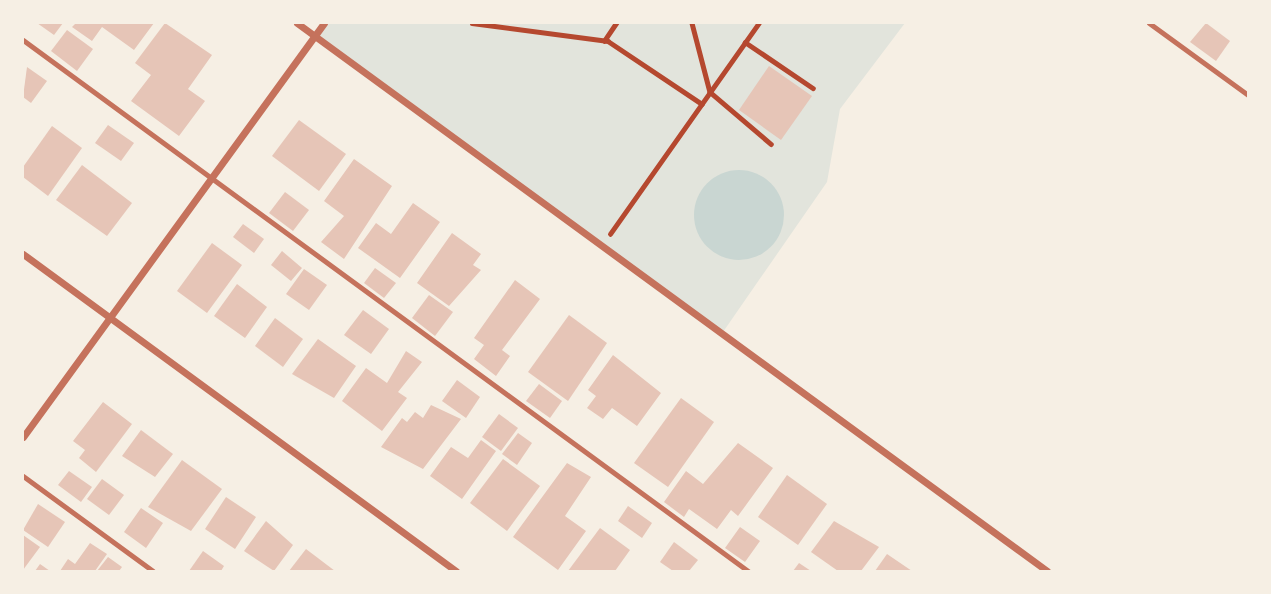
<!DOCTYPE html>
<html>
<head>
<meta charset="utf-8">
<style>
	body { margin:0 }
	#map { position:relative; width:1271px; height:594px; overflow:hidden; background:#f6efe4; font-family:Overpass,sans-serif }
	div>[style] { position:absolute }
	.green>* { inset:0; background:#e2e4dc }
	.water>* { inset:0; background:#c9d6d2 }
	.round { border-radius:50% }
	.building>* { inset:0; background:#e6c5b7 }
	.path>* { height:4.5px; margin:-2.25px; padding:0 2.25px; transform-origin:2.25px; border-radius:2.25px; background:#b5482f }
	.service>* { height:5px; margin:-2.5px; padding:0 2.5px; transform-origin:2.5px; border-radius:2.5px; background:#c5725c }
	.minor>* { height:7px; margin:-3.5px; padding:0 3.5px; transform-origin:3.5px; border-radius:3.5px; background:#c5725c }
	span { translate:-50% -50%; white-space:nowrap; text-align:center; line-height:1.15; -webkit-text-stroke:6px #f6efe4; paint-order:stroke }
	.frame { position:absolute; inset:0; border:24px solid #f6efe4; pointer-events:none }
</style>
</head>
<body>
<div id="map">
	<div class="green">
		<i style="clip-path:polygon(324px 23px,905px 23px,840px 109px,827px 182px,723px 332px,315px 36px)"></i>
	</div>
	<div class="water">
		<i class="round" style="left:694px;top:170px;width:90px;height:90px"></i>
	</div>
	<div class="building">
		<i style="clip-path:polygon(37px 23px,63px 23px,54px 35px)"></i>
		<i style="clip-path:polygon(76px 23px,154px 23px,134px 50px,102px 27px,92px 41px,72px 27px)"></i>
		<i style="clip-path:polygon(165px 23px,212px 55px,188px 89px,205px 101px,179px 136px,131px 101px,151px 75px,135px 63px)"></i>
		<i style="clip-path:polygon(1206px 23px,1230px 41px,1216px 61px,1190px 42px)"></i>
		<i style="clip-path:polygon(67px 30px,93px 49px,77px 71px,51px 51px)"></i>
		<i style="clip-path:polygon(769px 66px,812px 96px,781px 140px,739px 110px)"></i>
		<i style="clip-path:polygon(27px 67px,47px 81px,31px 103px,23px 97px)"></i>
		<i style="clip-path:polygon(299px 120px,346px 154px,319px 191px,272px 156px)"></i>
		<i style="clip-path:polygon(108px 125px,134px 143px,121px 161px,95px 143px)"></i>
		<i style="clip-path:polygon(52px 126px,82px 148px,48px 196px,23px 177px,23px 167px)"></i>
		<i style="clip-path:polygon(354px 159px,392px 186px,344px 259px,321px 242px,344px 216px,324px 201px)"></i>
		<i style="clip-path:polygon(82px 165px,132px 203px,107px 236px,56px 200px)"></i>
		<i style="clip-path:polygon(285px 192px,309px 210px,293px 231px,269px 213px)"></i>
		<i style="clip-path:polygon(413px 203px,440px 222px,400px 278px,358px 248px,376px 223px,391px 234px)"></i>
		<i style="clip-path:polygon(243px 224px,264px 239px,254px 253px,233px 237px)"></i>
		<i style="clip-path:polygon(452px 233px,481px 254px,473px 265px,481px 270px,449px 306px,417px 283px)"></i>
		<i style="clip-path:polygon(212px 243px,242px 265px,207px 313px,177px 291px)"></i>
		<i style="clip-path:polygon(282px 251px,302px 268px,291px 281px,271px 265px)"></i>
		<i style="clip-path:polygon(375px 268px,396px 283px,384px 298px,364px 283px)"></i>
		<i style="clip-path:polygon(304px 269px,327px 285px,309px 310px,286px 294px)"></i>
		<i style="clip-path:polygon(515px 280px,540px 299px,502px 350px,510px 356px,496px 376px,474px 359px,484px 345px,474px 338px)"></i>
		<i style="clip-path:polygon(237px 284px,267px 307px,245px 338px,214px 316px)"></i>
		<i style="clip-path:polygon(429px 295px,453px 312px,435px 336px,412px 318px)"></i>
		<i style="clip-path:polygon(363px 310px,389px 329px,371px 354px,344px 335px)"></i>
		<i style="clip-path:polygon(569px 315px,607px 343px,568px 401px,528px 372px)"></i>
		<i style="clip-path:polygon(275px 318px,303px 339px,283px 367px,255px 346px)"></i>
		<i style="clip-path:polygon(318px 339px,356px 366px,334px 398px,292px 374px)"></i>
		<i style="clip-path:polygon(406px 351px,422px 362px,398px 392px,407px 398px,382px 431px,342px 401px,366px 368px,387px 383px)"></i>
		<i style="clip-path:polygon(613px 355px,661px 393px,637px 426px,612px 408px,603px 419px,587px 408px,596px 396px,588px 390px)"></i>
		<i style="clip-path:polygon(457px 380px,480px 397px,466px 418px,442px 401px)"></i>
		<i style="clip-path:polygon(539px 384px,562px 401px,550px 418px,526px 401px)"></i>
		<i style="clip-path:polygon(681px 398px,714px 422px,668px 487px,634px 463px)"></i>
		<i style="clip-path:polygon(103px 402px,132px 424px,96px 472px,79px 458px,85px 450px,73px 441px)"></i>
		<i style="clip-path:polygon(431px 405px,461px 419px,423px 469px,381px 447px,402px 418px,407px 422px,415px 412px,423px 418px)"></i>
		<i style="clip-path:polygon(499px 414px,518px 428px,501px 451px,482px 437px)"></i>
		<i style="clip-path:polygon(141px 430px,173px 454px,155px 477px,122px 456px)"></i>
		<i style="clip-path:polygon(518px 433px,532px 443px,517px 465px,502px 454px)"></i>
		<i style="clip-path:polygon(481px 440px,496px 451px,462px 499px,430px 476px,451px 447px,468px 458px)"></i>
		<i style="clip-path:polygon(738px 443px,773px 468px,738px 516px,731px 510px,717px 529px,689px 509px,684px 517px,664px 502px,686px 471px,703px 484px)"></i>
		<i style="clip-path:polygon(503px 459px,540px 486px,507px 531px,470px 503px)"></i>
		<i style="clip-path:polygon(182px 460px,222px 489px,191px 531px,148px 507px)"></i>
		<i style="clip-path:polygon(567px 463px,591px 477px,565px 516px,586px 531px,558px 570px,513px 537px)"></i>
		<i style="clip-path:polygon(69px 471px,92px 487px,81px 502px,58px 485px)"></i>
		<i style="clip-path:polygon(787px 475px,827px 504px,798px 545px,758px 517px)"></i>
		<i style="clip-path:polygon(102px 479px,124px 495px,109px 515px,87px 499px)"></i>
		<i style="clip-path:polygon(226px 497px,256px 517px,235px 549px,205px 529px)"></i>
		<i style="clip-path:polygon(38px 504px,65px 522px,48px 547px,23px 530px)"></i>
		<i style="clip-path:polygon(628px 506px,652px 523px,642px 538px,618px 521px)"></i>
		<i style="clip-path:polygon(141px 508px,163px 523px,146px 548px,124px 532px)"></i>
		<i style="clip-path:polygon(266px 521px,293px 545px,274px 571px,244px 551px)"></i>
		<i style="clip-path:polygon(834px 521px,879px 547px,861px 571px,838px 571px,811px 552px)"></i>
		<i style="clip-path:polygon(740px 527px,760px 541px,745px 562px,725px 548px)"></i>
		<i style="clip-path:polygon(600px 528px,630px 550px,615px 571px,568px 571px)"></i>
		<i style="clip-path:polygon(23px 535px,40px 547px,23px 570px)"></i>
		<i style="clip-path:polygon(674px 542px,698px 560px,689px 571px,673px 571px,660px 562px)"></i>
		<i style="clip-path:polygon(90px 543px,107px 554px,95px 571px,60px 571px,68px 559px,75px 564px)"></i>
		<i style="clip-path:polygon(306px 549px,335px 571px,289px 571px)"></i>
		<i style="clip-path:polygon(203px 551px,224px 566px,221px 571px,189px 571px)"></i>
		<i style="clip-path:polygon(887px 554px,912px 571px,875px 571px)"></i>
		<i style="clip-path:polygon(108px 557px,122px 567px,119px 571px,97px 571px)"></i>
		<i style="clip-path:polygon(799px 563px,811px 571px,793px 571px)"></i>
		<i style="clip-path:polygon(40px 564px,50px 571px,35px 571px)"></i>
	</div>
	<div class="path">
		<i style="left:472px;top:23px;width:137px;rotate:7.5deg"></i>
		<i style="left:608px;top:41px;width:113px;rotate:33.8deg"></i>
		<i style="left:692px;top:23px;width:71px;rotate:75.4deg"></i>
		<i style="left:710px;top:92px;width:80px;rotate:40.4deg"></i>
		<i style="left:604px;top:41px;width:22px;rotate:-56deg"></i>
		<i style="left:745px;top:42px;width:82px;rotate:34.1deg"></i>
		<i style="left:610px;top:234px;width:258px;rotate:-54.8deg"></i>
	</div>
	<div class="service">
		<i style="left:1149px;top:23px;width:122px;rotate:36deg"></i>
		<i style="left:23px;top:40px;width:899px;rotate:36.22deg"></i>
		<i style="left:23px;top:476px;width:161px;rotate:36.2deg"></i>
	</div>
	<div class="minor">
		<i style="left:297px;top:23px;width:929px;rotate:36.15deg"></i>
		<i style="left:23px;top:254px;width:537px;rotate:36.21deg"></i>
		<i style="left:23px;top:437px;width:512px;rotate:-53.98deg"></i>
	</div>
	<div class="frame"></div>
</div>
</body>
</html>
